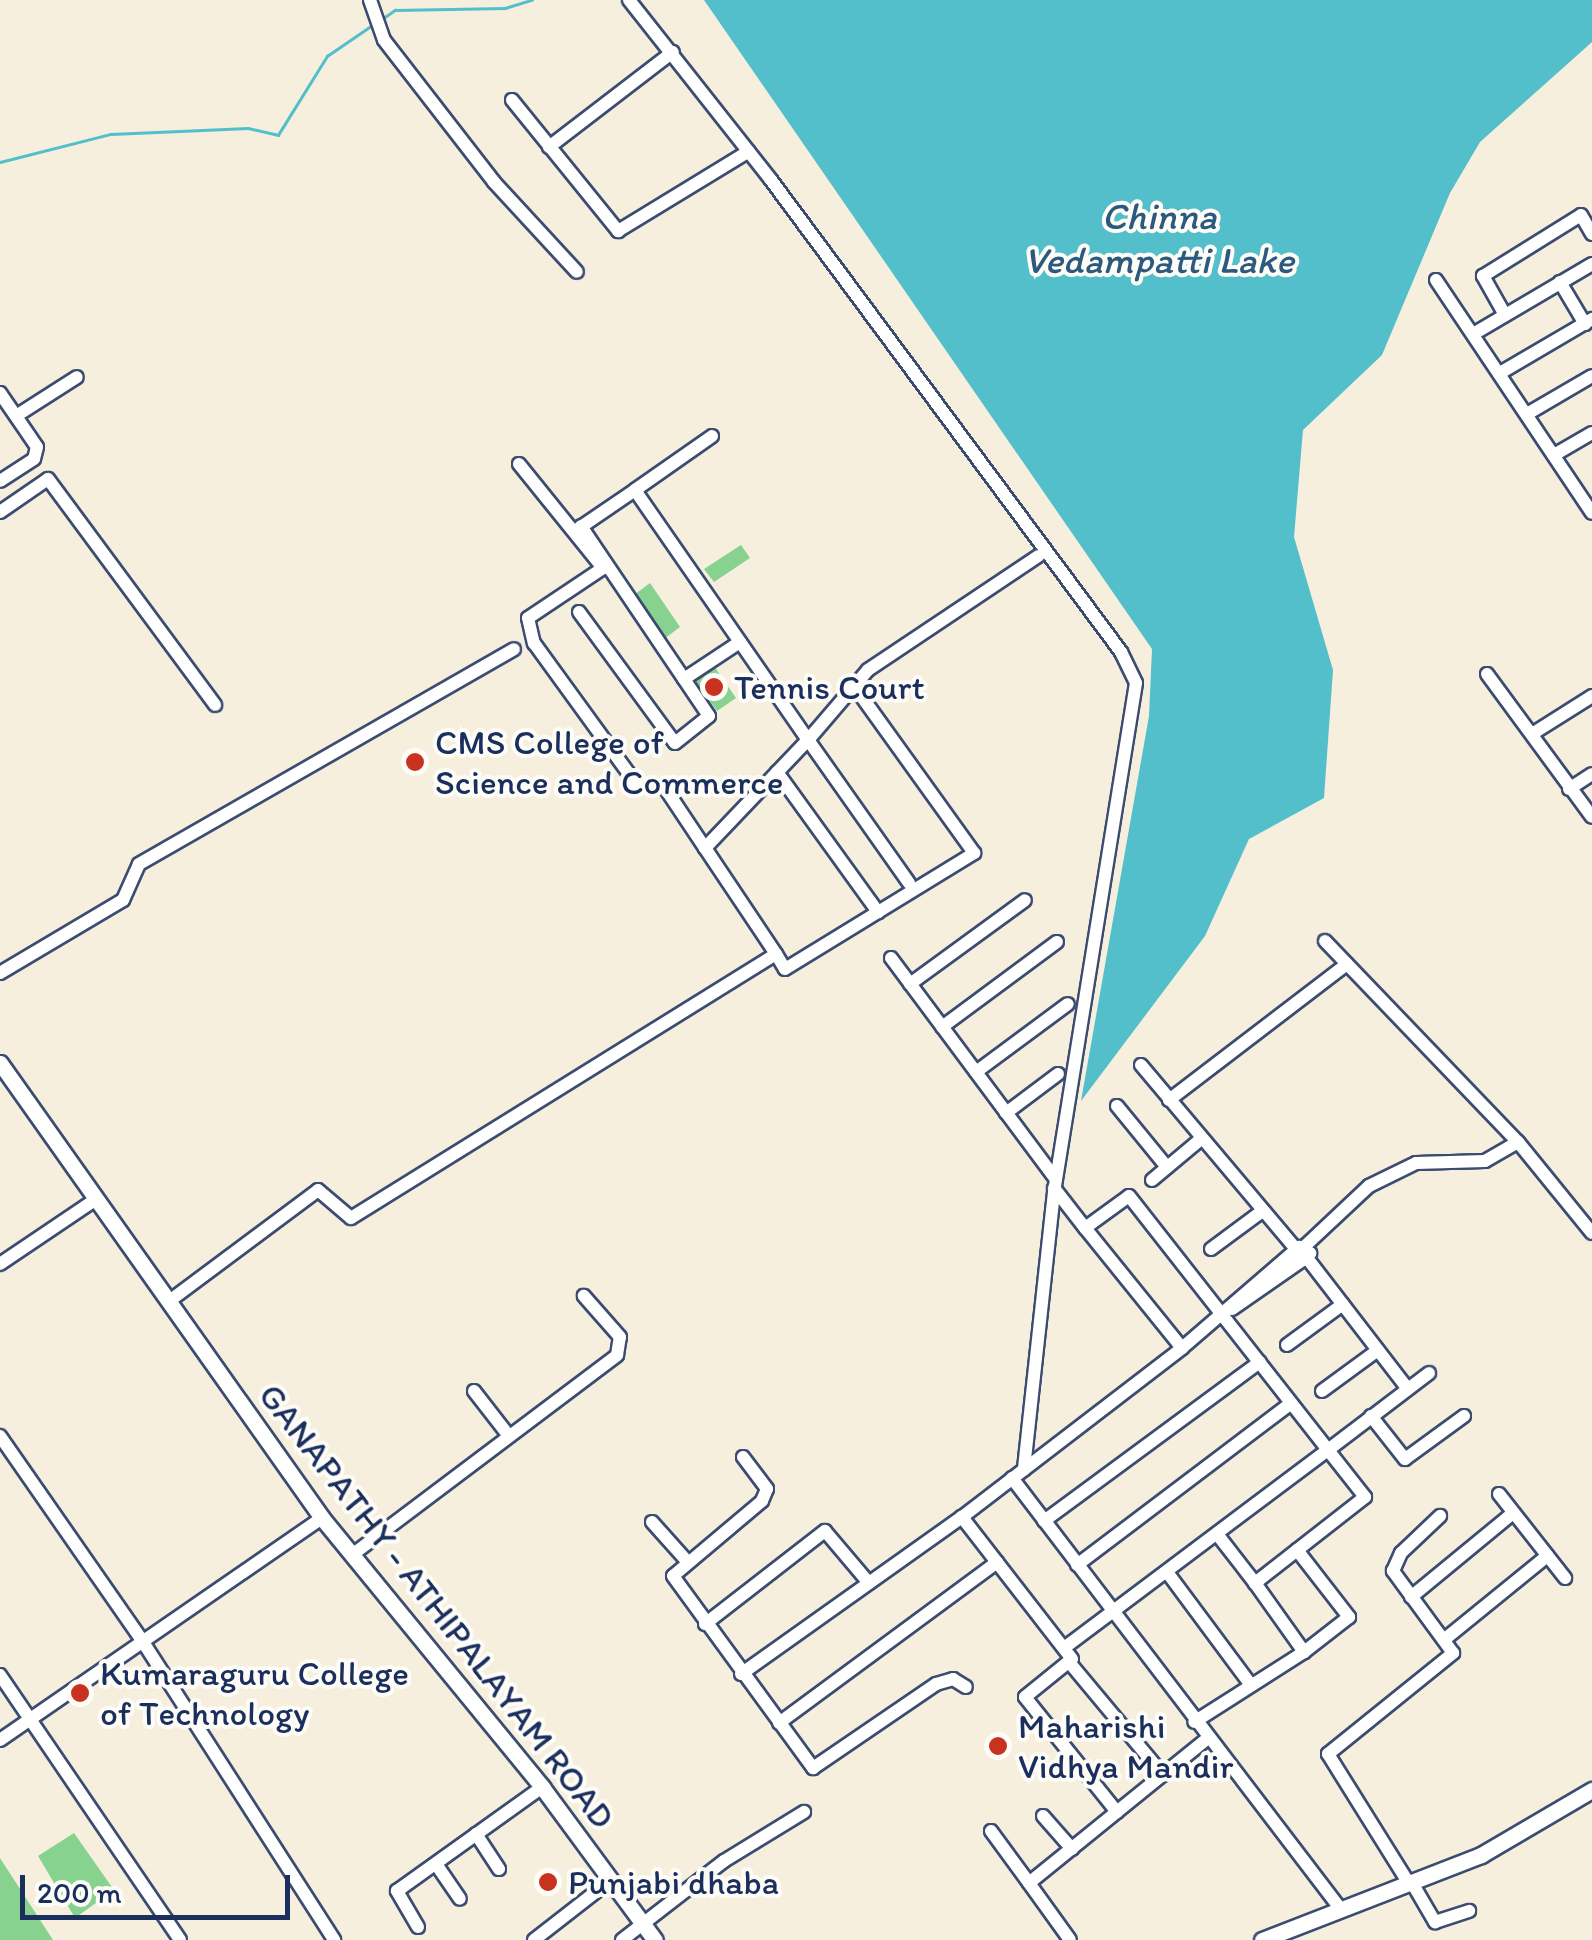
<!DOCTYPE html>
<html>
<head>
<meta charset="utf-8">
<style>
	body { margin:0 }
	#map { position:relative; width:1592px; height:1940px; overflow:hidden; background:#f6efdd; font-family:Itim,sans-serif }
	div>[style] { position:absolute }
	.green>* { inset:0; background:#87d28f }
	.water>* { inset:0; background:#52bfcb }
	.stream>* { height:2.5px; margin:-1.25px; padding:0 1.25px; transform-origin:1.25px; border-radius:1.25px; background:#52bfcb }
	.roads { filter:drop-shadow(2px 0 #3c4c71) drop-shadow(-2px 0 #3c4c71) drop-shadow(0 2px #3c4c71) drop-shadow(0 -2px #3c4c71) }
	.minor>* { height:12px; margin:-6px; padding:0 6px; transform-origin:6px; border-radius:6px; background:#fff }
	.major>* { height:15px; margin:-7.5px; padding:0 7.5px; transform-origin:7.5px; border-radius:7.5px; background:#fff }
	.dots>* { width:28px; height:28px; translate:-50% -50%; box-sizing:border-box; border:5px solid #fdfcf7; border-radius:50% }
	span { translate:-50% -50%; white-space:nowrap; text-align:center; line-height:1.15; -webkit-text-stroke:8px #fdfcf7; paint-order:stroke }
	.poi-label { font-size:35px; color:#1b2f5e }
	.left { translate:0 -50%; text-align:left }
	.street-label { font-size:35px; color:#1b2f5e }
	.water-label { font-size:38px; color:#2c5a7f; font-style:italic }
	.scale { position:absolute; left:20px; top:1875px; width:270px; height:45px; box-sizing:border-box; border:5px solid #1b2f5e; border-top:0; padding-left:12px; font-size:30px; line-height:35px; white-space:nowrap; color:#1b2f5e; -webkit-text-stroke:8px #fdfcf7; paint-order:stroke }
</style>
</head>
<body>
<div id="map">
	<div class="green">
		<i style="clip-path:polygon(741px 545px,750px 558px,714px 582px,704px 569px)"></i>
		<i style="clip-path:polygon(650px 583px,680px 627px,664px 639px,634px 595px)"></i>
		<i style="clip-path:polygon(712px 663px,736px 698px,717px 711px,691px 676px)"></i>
		<i style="clip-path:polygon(74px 1833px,114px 1890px,75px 1918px,38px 1856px)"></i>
		<i style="clip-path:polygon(0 1858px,53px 1940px,0 1940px)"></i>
	</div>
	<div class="water">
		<i style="clip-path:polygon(704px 0,1592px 0,1592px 42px,1480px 142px,1450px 193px,1382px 355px,1303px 430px,1294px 537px,1333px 670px,1324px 798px,1249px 839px,1205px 936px,1081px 1101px,1149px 716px,1152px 649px)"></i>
	</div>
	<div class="stream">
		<i style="left:382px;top:19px;width:16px;rotate:-35deg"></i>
		<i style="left:395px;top:10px;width:110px;rotate:-1deg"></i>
		<i style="left:505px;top:8px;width:28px;rotate:-17deg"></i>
		<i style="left:0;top:162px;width:114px;rotate:-14.2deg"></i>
		<i style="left:111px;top:134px;width:137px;rotate:-2.5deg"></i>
		<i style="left:248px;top:128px;width:31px;rotate:13deg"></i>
		<i style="left:278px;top:135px;width:93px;rotate:-58.2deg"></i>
		<i style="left:327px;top:56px;width:53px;rotate:-34.3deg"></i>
	</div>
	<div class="roads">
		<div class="minor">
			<i style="left:370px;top:0;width:42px;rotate:70.7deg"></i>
			<i style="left:384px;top:40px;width:180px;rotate:52.2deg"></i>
			<i style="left:494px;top:182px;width:122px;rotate:47.3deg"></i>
			<i style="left:629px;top:0;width:229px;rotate:51.7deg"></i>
			<i style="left:771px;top:180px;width:588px;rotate:53.44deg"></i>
			<i style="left:1121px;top:652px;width:34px;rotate:64deg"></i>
			<i style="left:1136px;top:683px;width:516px;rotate:99.15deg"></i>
			<i style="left:1054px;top:1192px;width:279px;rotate:96.2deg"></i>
			<i style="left:512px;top:100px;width:169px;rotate:51deg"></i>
			<i style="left:618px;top:231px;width:153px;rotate:-31.4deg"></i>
			<i style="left:549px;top:147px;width:156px;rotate:-37.5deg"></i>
			<i style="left:1436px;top:280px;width:280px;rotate:56.2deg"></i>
			<i style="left:1560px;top:282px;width:49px;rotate:59.2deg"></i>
			<i style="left:1505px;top:315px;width:45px;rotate:-119.4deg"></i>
			<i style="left:1483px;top:276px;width:115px;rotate:-31.9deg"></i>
			<i style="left:1581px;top:215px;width:22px;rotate:60deg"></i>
			<i style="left:1475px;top:333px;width:136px;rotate:-30.5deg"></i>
			<i style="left:1500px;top:373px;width:107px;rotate:-30.4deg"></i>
			<i style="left:0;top:393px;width:65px;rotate:55.6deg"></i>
			<i style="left:37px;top:447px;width:12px;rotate:104deg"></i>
			<i style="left:34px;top:459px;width:40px;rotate:147.1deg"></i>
			<i style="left:1527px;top:414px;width:75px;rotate:-30.3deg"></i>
			<i style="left:16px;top:416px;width:72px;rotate:-32.6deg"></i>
			<i style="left:1554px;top:455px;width:44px;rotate:-30.1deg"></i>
			<i style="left:519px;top:464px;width:134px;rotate:51.1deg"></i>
			<i style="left:603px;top:568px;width:90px;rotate:146.3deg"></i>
			<i style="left:528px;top:618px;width:26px;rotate:77deg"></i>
			<i style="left:534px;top:643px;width:177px;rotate:54deg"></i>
			<i style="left:638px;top:786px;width:25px;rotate:-2deg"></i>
			<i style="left:663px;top:785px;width:76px;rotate:56.3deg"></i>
			<i style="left:0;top:512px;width:58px;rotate:-34.5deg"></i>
			<i style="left:48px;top:479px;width:281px;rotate:53.5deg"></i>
			<i style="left:575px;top:531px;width:73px;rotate:-34.3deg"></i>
			<i style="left:579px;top:612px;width:162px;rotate:53.8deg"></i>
			<i style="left:675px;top:743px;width:43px;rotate:-38.5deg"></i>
			<i style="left:709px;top:716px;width:229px;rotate:-124deg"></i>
			<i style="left:1487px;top:674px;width:177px;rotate:53.7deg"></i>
			<i style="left:684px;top:679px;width:67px;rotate:-33.5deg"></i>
			<i style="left:1532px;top:734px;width:71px;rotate:-32.3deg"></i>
			<i style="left:777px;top:772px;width:173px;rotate:54.2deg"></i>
			<i style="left:1569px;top:789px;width:27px;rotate:-33deg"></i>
			<i style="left:909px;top:883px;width:175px;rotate:-125.2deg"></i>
			<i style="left:808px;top:740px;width:92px;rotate:-49.4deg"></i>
			<i style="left:868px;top:670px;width:205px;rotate:-33.8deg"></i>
			<i style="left:1325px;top:941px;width:279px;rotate:46.2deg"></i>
			<i style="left:1518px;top:1142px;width:117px;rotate:50.9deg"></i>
			<i style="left:776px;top:954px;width:17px;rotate:59deg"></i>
			<i style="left:785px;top:969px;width:222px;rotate:-31.5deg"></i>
			<i style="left:974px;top:853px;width:206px;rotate:-125.7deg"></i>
			<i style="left:891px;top:958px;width:276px;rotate:53.3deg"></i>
			<i style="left:0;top:973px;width:143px;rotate:-30.7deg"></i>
			<i style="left:123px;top:900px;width:39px;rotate:-66deg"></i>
			<i style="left:139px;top:864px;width:432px;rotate:-29.8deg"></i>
			<i style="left:910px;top:984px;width:142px;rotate:-36.1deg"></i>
			<i style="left:942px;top:1027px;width:143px;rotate:-36.5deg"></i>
			<i style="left:1141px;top:1065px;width:242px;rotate:49.9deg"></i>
			<i style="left:976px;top:1072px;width:114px;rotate:-36.5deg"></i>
			<i style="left:1169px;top:1100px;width:224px;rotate:-37.4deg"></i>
			<i style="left:1117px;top:1106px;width:79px;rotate:50.7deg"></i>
			<i style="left:1006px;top:1113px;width:65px;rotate:-36.9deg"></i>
			<i style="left:1152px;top:1180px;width:64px;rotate:-39.9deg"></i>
			<i style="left:1054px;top:1188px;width:51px;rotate:52.2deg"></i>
			<i style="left:1305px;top:1246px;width:88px;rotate:-43.2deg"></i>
			<i style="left:1369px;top:1186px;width:52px;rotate:-26.1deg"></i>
			<i style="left:1416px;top:1163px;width:69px;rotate:-1.7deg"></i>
			<i style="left:1485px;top:1161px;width:38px;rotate:-30deg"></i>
			<i style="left:1211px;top:1249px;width:62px;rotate:-36.5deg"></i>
			<i style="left:1307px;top:1258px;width:164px;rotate:52.4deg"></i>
			<i style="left:0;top:1264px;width:115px;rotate:-34deg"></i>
			<i style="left:168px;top:1302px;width:187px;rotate:-36.7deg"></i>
			<i style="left:318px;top:1190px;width:43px;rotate:40.3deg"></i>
			<i style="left:351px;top:1218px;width:500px;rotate:-31.85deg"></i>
			<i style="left:776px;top:954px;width:128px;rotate:-123.8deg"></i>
			<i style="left:705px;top:848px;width:149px;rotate:-46.4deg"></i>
			<i style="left:808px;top:740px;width:304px;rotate:-124.7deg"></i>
			<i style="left:635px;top:490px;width:94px;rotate:-35deg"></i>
			<i style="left:1232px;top:1309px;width:88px;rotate:-34.8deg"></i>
			<i style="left:1287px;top:1345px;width:69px;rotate:-36.2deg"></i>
			<i style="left:1182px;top:1348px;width:155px;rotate:-40.8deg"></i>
			<i style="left:1299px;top:1247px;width:13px;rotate:29deg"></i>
			<i style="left:1310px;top:1253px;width:8px;rotate:135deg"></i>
			<i style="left:1304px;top:1259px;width:9px;rotate:-139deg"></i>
			<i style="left:474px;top:1391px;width:57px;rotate:52.1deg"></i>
			<i style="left:1322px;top:1391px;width:69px;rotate:-36.2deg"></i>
			<i style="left:1371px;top:1416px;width:55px;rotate:51.7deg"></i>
			<i style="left:1405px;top:1459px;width:73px;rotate:-36.1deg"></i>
			<i style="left:0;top:1436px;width:251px;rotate:55.2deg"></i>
			<i style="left:143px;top:1642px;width:354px;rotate:57.3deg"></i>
			<i style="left:743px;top:1457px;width:40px;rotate:53deg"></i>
			<i style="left:767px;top:1489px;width:13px;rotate:113deg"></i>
			<i style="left:762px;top:1501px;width:116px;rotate:139.9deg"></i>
			<i style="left:673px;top:1576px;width:238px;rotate:53.9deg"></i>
			<i style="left:813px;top:1768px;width:149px;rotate:-34.3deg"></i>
			<i style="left:936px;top:1684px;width:18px;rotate:-16deg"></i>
			<i style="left:953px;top:1679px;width:15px;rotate:32deg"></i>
			<i style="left:1012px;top:1478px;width:539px;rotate:52.68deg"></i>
			<i style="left:1499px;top:1494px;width:107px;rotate:51.8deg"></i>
			<i style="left:1044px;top:1521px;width:268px;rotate:-36.4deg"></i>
			<i style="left:652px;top:1522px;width:51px;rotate:48.2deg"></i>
			<i style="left:1217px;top:1534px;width:62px;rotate:52.2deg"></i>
			<i style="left:1297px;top:1550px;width:85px;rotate:52.2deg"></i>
			<i style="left:1349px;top:1617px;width:57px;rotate:142.1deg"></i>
			<i style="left:352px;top:1555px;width:332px;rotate:-37deg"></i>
			<i style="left:617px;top:1355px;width:18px;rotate:-81deg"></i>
			<i style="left:620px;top:1337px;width:55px;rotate:-131.3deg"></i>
			<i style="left:1077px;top:1565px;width:268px;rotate:-37.1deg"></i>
			<i style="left:1167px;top:1572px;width:141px;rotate:53.4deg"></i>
			<i style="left:1411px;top:1597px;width:132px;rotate:-39.5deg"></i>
			<i style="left:705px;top:1624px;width:152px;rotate:-37.8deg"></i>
			<i style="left:825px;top:1531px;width:68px;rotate:49.8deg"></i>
			<i style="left:1445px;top:1639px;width:132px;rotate:-39.1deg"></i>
			<i style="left:1064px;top:1648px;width:330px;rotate:-36.9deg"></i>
			<i style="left:1328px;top:1450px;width:60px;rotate:51.8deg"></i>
			<i style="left:1365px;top:1497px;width:140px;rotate:142deg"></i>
			<i style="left:1255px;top:1583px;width:85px;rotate:54.6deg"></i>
			<i style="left:1304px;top:1652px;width:130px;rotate:147.5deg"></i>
			<i style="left:1069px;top:1662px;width:147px;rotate:50.2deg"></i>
			<i style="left:741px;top:1674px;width:271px;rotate:-35.4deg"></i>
			<i style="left:0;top:1675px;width:320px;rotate:55.8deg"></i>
			<i style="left:779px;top:1723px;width:271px;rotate:-36.4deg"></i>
			<i style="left:0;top:1740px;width:391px;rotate:-34.6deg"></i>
			<i style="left:1117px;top:1812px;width:147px;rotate:-128.7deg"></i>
			<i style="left:1025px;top:1697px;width:60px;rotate:-39deg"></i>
			<i style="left:1072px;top:1659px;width:180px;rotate:-127.8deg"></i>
			<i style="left:962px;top:1517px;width:277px;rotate:-37.5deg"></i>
			<i style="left:1182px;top:1348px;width:154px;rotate:-128.9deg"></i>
			<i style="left:1085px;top:1228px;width:54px;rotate:-36deg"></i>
			<i style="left:1129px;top:1196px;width:323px;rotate:51.9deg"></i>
			<i style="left:1328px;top:1450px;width:127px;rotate:-37.3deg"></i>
			<i style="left:1043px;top:1816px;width:44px;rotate:48.7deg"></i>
			<i style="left:991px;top:1831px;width:64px;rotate:53.8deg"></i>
			<i style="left:1029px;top:1883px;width:229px;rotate:-39deg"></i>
			<i style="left:476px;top:1834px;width:42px;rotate:56.7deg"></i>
			<i style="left:436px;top:1864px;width:42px;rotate:55.6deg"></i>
			<i style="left:1411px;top:1881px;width:48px;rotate:59.7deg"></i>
			<i style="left:1435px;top:1922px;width:36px;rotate:-18deg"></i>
			<i style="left:1408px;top:1882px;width:151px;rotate:-122deg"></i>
			<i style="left:1328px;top:1754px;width:161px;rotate:-38.9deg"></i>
			<i style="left:1453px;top:1653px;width:102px;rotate:-126.2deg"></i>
			<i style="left:1393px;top:1571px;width:20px;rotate:-66deg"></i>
			<i style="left:1401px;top:1553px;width:54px;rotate:-43.5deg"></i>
			<i style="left:1029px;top:1883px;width:70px;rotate:54.3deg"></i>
			<i style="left:418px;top:1927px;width:42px;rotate:-120.3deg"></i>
			<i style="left:397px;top:1891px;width:178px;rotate:-35.6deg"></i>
			<i style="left:534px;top:1940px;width:98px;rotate:-37.9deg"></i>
			<i style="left:622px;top:1940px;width:129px;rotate:-37.8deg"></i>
			<i style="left:724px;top:1861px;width:94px;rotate:-31.5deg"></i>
		</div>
		<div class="major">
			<i style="left:0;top:1063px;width:557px;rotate:54.71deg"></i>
			<i style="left:322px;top:1518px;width:348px;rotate:50.7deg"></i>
			<i style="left:542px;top:1787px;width:190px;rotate:53.6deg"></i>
			<i style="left:1262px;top:1940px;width:235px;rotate:-21.2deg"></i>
			<i style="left:1481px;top:1855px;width:129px;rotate:-30.4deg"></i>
		</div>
	</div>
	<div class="dots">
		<i style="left:714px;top:687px;background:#c8321e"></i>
		<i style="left:415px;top:762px;background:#c8321e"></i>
		<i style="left:80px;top:1693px;background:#c8321e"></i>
		<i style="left:998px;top:1746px;background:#c8321e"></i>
		<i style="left:548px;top:1882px;background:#c8321e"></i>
	</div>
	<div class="poi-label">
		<span class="left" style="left:734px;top:687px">Tennis Court</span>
		<span class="left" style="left:435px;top:762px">CMS College of<br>Science and Commerce</span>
		<span class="left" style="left:100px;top:1693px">Kumaraguru College<br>of Technology</span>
		<span class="left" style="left:1018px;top:1746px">Maharishi<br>Vidhya Mandir</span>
		<span class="left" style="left:568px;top:1882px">Punjabi dhaba</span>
	</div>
	<div class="street-label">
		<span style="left:437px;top:1606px;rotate:52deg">GANAPATHY - ATHIPALAYAM ROAD</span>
	</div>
	<div class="water-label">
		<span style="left:1159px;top:239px">Chinna<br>Vedampatti Lake</span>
	</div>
	<div class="scale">200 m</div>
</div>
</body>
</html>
